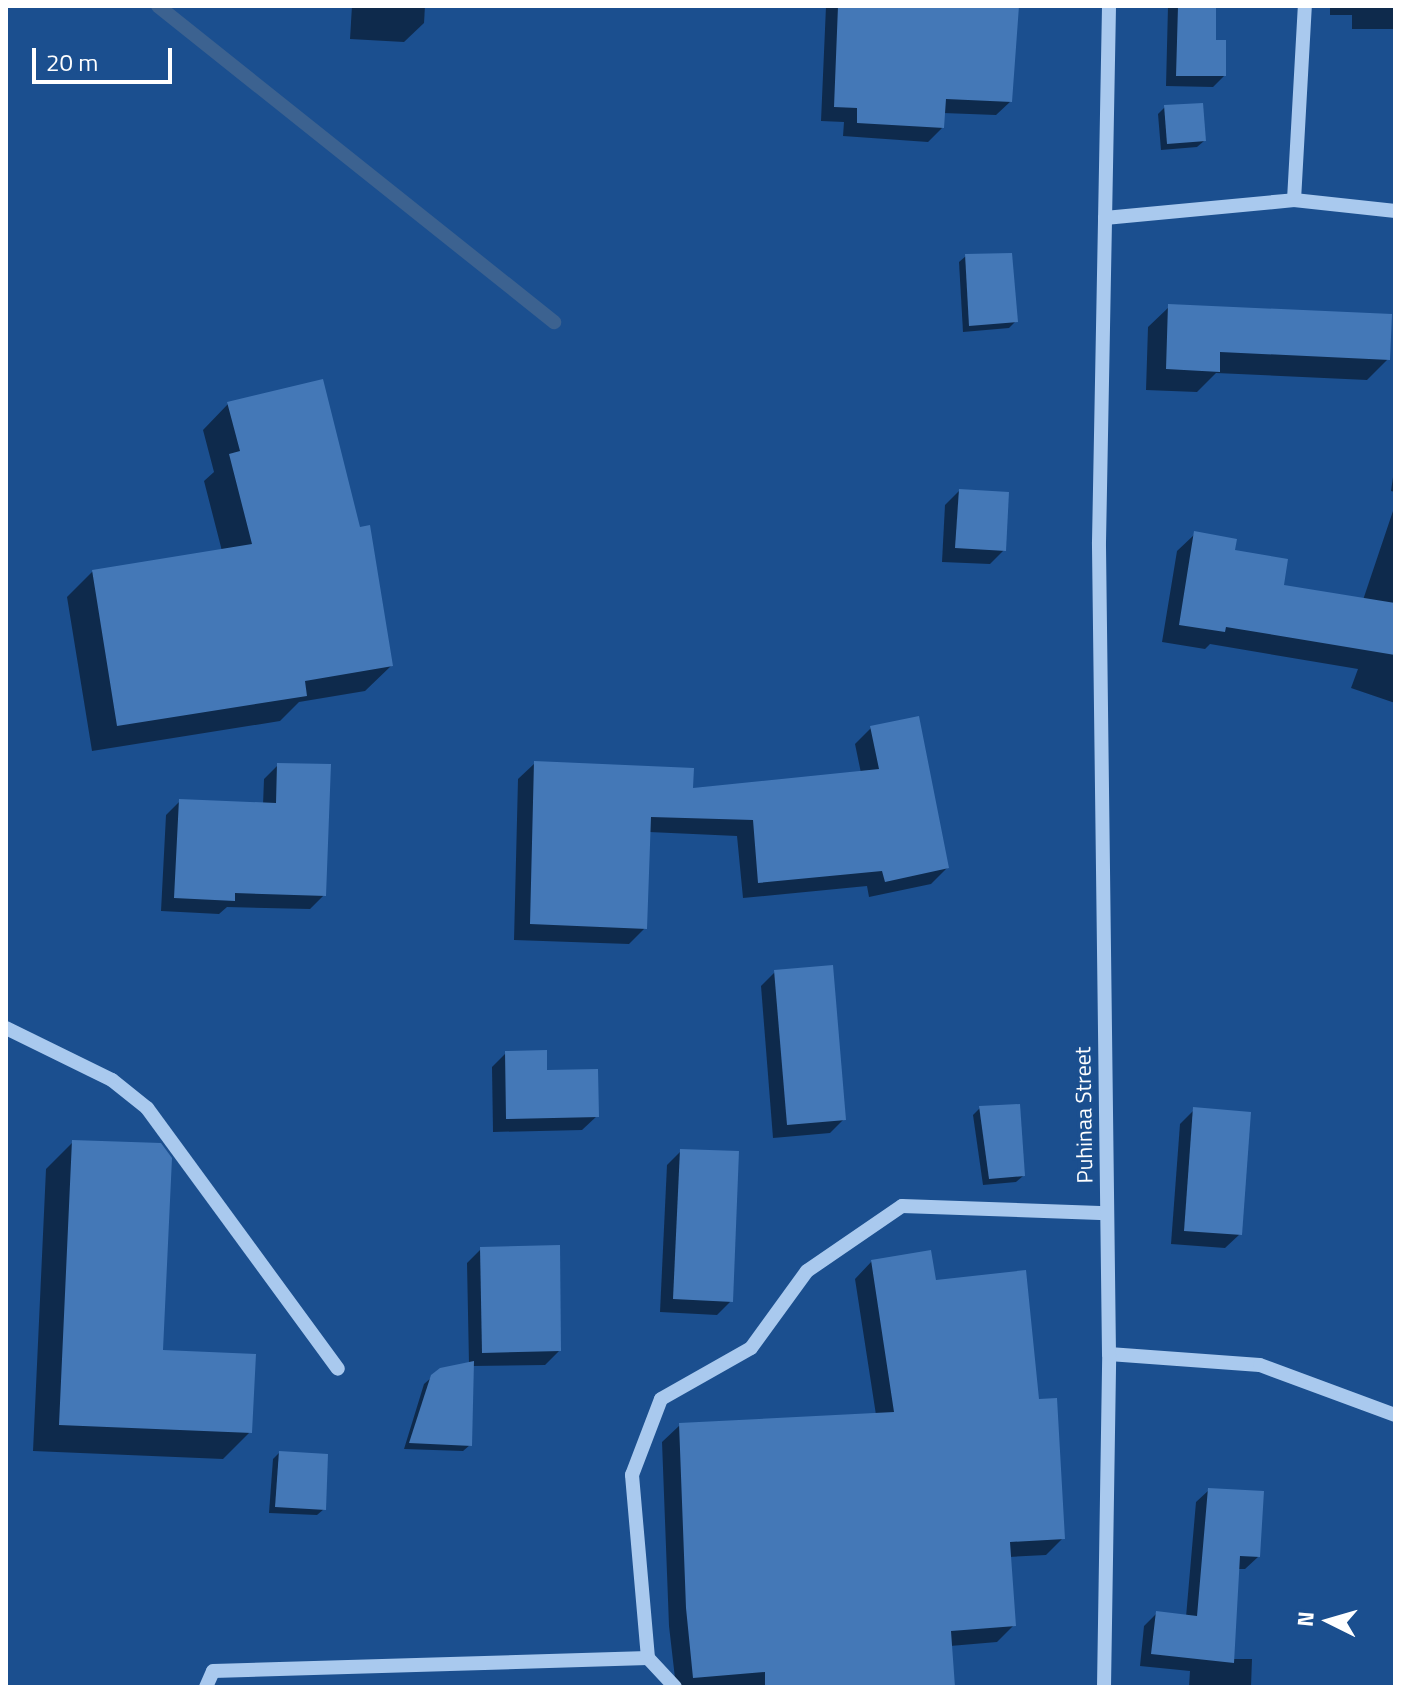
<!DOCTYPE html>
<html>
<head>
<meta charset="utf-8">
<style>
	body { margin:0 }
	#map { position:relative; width:1401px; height:1693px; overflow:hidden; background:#1b4f8f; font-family:"Titillium Web",sans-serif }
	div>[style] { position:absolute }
	.shadow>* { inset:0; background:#0007 }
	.stream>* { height:14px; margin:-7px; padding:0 7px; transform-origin:7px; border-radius:7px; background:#3c6290 }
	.building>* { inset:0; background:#4478b7 }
	.minor>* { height:14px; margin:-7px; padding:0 7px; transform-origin:7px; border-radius:7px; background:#a9c9ee }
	span { translate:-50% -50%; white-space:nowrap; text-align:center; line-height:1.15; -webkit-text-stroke:7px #1b4f8f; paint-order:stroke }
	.street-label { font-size:22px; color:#fff }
	.frame { position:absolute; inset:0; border:8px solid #fff; pointer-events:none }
	.north { position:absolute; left:1289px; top:1581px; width:80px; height:80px; -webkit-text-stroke:6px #1b4f8f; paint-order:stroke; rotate:275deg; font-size:22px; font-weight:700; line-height:32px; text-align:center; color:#fff }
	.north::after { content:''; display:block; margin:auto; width:28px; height:36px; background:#fff; clip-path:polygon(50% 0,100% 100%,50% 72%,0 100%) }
	.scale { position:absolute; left:32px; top:48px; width:140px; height:36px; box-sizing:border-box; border:4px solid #fff; border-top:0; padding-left:10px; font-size:24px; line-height:28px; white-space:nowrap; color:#fff; -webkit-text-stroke:6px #1b4f8f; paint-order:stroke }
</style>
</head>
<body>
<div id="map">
	<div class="shadow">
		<i style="clip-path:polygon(352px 6px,425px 6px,424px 23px,404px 42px,350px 39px)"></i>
		<i style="clip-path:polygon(826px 6px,1017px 6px,1011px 101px,996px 115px,943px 113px,942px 128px,928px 142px,843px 136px,844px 122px,821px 121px)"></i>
		<i style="clip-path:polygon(1168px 6px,1215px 6px,1214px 42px,1224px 76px,1213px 87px,1166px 86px)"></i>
		<i style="clip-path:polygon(1330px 6px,1395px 6px,1395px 29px,1352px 29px,1352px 15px,1330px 15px)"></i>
		<i style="clip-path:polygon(1165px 107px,1204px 141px,1197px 147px,1161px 150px,1158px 114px)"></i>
		<i style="clip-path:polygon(966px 256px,1016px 321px,1009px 328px,963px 332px,959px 262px)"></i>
		<i style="clip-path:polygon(1169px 307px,1388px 359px,1367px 380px,1216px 373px,1197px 392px,1146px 390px,1148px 327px)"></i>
		<i style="clip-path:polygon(228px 404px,391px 666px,365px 691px,299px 702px,280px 721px,92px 751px,67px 597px,92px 572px,222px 551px,204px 481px,214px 472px,203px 430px)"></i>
		<i style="clip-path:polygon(1395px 463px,1395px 492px,1391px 491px)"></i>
		<i style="clip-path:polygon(959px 491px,1004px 550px,990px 564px,942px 562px,945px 505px)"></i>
		<i style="clip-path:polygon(1395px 505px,1395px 703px,1351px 688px,1358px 669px,1210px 644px,1205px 649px,1162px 642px,1177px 551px,1195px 534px,1233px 552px,1281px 587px,1363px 600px)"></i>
		<i style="clip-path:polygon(871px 728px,947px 868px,931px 884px,869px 897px,867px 886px,743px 898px,737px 836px,649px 832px,645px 928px,629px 944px,514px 940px,518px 779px,535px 763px,691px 790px,861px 773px,855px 744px)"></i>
		<i style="clip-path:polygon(278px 765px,324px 895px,310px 909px,227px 907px,219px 914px,161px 911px,166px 815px,180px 801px,263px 805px,264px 779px)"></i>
		<i style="clip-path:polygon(775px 972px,844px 1119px,830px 1133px,773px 1138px,761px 986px)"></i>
		<i style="clip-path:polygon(506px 1053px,545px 1072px,597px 1116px,582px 1130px,493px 1132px,492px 1067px)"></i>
		<i style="clip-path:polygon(980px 1108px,1023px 1176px,1016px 1182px,983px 1185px,973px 1115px)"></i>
		<i style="clip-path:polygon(1194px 1110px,1240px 1234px,1225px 1248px,1171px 1244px,1180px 1124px)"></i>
		<i style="clip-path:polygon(73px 1142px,161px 1351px,250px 1432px,223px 1459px,33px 1451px,46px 1169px)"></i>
		<i style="clip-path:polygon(681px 1151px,731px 1301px,717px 1315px,660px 1312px,667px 1165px)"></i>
		<i style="clip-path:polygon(481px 1249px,559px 1351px,545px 1365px,472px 1366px,470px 1445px,463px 1451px,404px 1449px,424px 1384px,432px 1377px,469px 1364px,467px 1263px)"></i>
		<i style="clip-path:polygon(872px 1261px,934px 1282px,1037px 1401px,1063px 1538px,1046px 1555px,1009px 1557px,1014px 1625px,997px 1642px,950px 1646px,953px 1687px,676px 1687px,669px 1626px,662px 1442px,680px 1425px,876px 1415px,855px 1279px)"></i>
		<i style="clip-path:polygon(279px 1453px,324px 1509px,317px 1515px,269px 1513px,273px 1459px)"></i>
		<i style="clip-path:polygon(1209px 1490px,1258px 1557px,1245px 1569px,1237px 1569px,1232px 1659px,1252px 1659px,1251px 1687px,1189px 1687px,1190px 1671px,1140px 1666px,1144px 1626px,1157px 1613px,1186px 1617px,1196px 1502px)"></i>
	</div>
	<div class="stream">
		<i style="left:158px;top:6px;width:507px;rotate:38.59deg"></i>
	</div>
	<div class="building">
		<i style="clip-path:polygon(838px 6px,1019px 6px,1012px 102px,946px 99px,944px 128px,857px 123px,857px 108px,834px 107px)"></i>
		<i style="clip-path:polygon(1178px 6px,1216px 6px,1216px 40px,1226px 40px,1226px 76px,1176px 76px)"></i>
		<i style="clip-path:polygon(1203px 103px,1206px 141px,1167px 144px,1164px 105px)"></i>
		<i style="clip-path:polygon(1012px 253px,1018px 322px,969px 326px,965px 254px)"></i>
		<i style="clip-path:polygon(1168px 304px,1392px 314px,1390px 360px,1220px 352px,1220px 372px,1166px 369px)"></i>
		<i style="clip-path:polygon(323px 379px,360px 527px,370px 525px,393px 666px,305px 681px,307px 696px,117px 726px,92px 570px,252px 544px,229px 454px,240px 451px,227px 402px)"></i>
		<i style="clip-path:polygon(959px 489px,1009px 492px,1006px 551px,955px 548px)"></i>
		<i style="clip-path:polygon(1194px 531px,1237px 539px,1235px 550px,1288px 559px,1284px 585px,1395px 603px,1395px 655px,1226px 627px,1225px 632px,1179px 625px)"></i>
		<i style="clip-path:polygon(919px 716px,949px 868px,885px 882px,882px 871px,758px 883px,753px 820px,651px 817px,647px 929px,530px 924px,534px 761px,694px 768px,693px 788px,879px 769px,870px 726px)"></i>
		<i style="clip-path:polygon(277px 763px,331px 764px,326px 896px,235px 893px,235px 901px,174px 898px,179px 799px,276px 803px)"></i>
		<i style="clip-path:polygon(833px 965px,846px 1120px,787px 1125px,774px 970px)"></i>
		<i style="clip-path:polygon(547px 1050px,547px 1070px,598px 1069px,599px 1117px,506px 1119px,505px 1051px)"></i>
		<i style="clip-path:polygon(1020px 1104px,1025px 1176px,989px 1179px,979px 1106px)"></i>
		<i style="clip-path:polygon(1193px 1107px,1251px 1112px,1242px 1235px,1184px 1231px)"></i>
		<i style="clip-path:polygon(72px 1140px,161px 1143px,172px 1158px,163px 1350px,256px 1354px,252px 1433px,59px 1425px)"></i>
		<i style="clip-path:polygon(680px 1149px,739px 1151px,733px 1302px,673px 1299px)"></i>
		<i style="clip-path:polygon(560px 1245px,561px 1351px,482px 1353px,480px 1247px)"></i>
		<i style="clip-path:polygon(931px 1250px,936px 1280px,1026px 1270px,1039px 1399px,1057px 1398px,1065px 1539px,1010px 1542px,1016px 1626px,951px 1631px,955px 1687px,765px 1687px,765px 1672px,693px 1678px,686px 1608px,679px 1423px,894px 1412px,871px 1260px)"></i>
		<i style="clip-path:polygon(474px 1361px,472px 1446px,409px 1443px,431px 1375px,440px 1368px)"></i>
		<i style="clip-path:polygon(279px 1451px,328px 1454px,326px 1510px,275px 1507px)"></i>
		<i style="clip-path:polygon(1208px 1488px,1264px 1491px,1260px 1557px,1240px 1556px,1234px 1663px,1151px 1654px,1156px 1611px,1197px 1616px)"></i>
	</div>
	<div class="minor">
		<i style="left:1294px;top:200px;width:102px;rotate:6.2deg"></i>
		<i style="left:1105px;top:218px;width:190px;rotate:-5.4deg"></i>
		<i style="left:1294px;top:200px;width:194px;rotate:-86.8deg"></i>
		<i style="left:6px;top:1028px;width:118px;rotate:26.1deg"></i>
		<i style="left:112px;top:1080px;width:45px;rotate:38.7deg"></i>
		<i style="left:147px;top:1108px;width:323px;rotate:53.8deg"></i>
		<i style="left:1109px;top:1354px;width:151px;rotate:4.2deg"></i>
		<i style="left:1260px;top:1365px;width:144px;rotate:20.3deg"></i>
		<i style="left:206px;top:1687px;width:17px;rotate:-66deg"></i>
		<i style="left:213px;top:1671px;width:435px;rotate:-1.7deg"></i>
		<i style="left:675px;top:1687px;width:40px;rotate:-133deg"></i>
		<i style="left:648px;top:1658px;width:184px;rotate:-95deg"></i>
		<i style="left:632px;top:1475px;width:81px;rotate:-69.1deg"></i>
		<i style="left:661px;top:1399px;width:103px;rotate:-29.5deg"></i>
		<i style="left:751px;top:1348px;width:95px;rotate:-54deg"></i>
		<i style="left:807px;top:1271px;width:115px;rotate:-34.4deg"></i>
		<i style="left:902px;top:1206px;width:205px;rotate:2deg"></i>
		<i style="left:1104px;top:1687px;width:333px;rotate:-89.1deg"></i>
		<i style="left:1109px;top:1354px;width:812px;rotate:-90.71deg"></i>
		<i style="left:1099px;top:542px;width:536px;rotate:-88.93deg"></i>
	</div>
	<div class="street-label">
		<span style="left:1084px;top:1115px;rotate:-91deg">Puhinaa Street</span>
	</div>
	<div class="frame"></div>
	<div class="north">N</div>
	<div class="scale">20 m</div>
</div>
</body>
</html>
